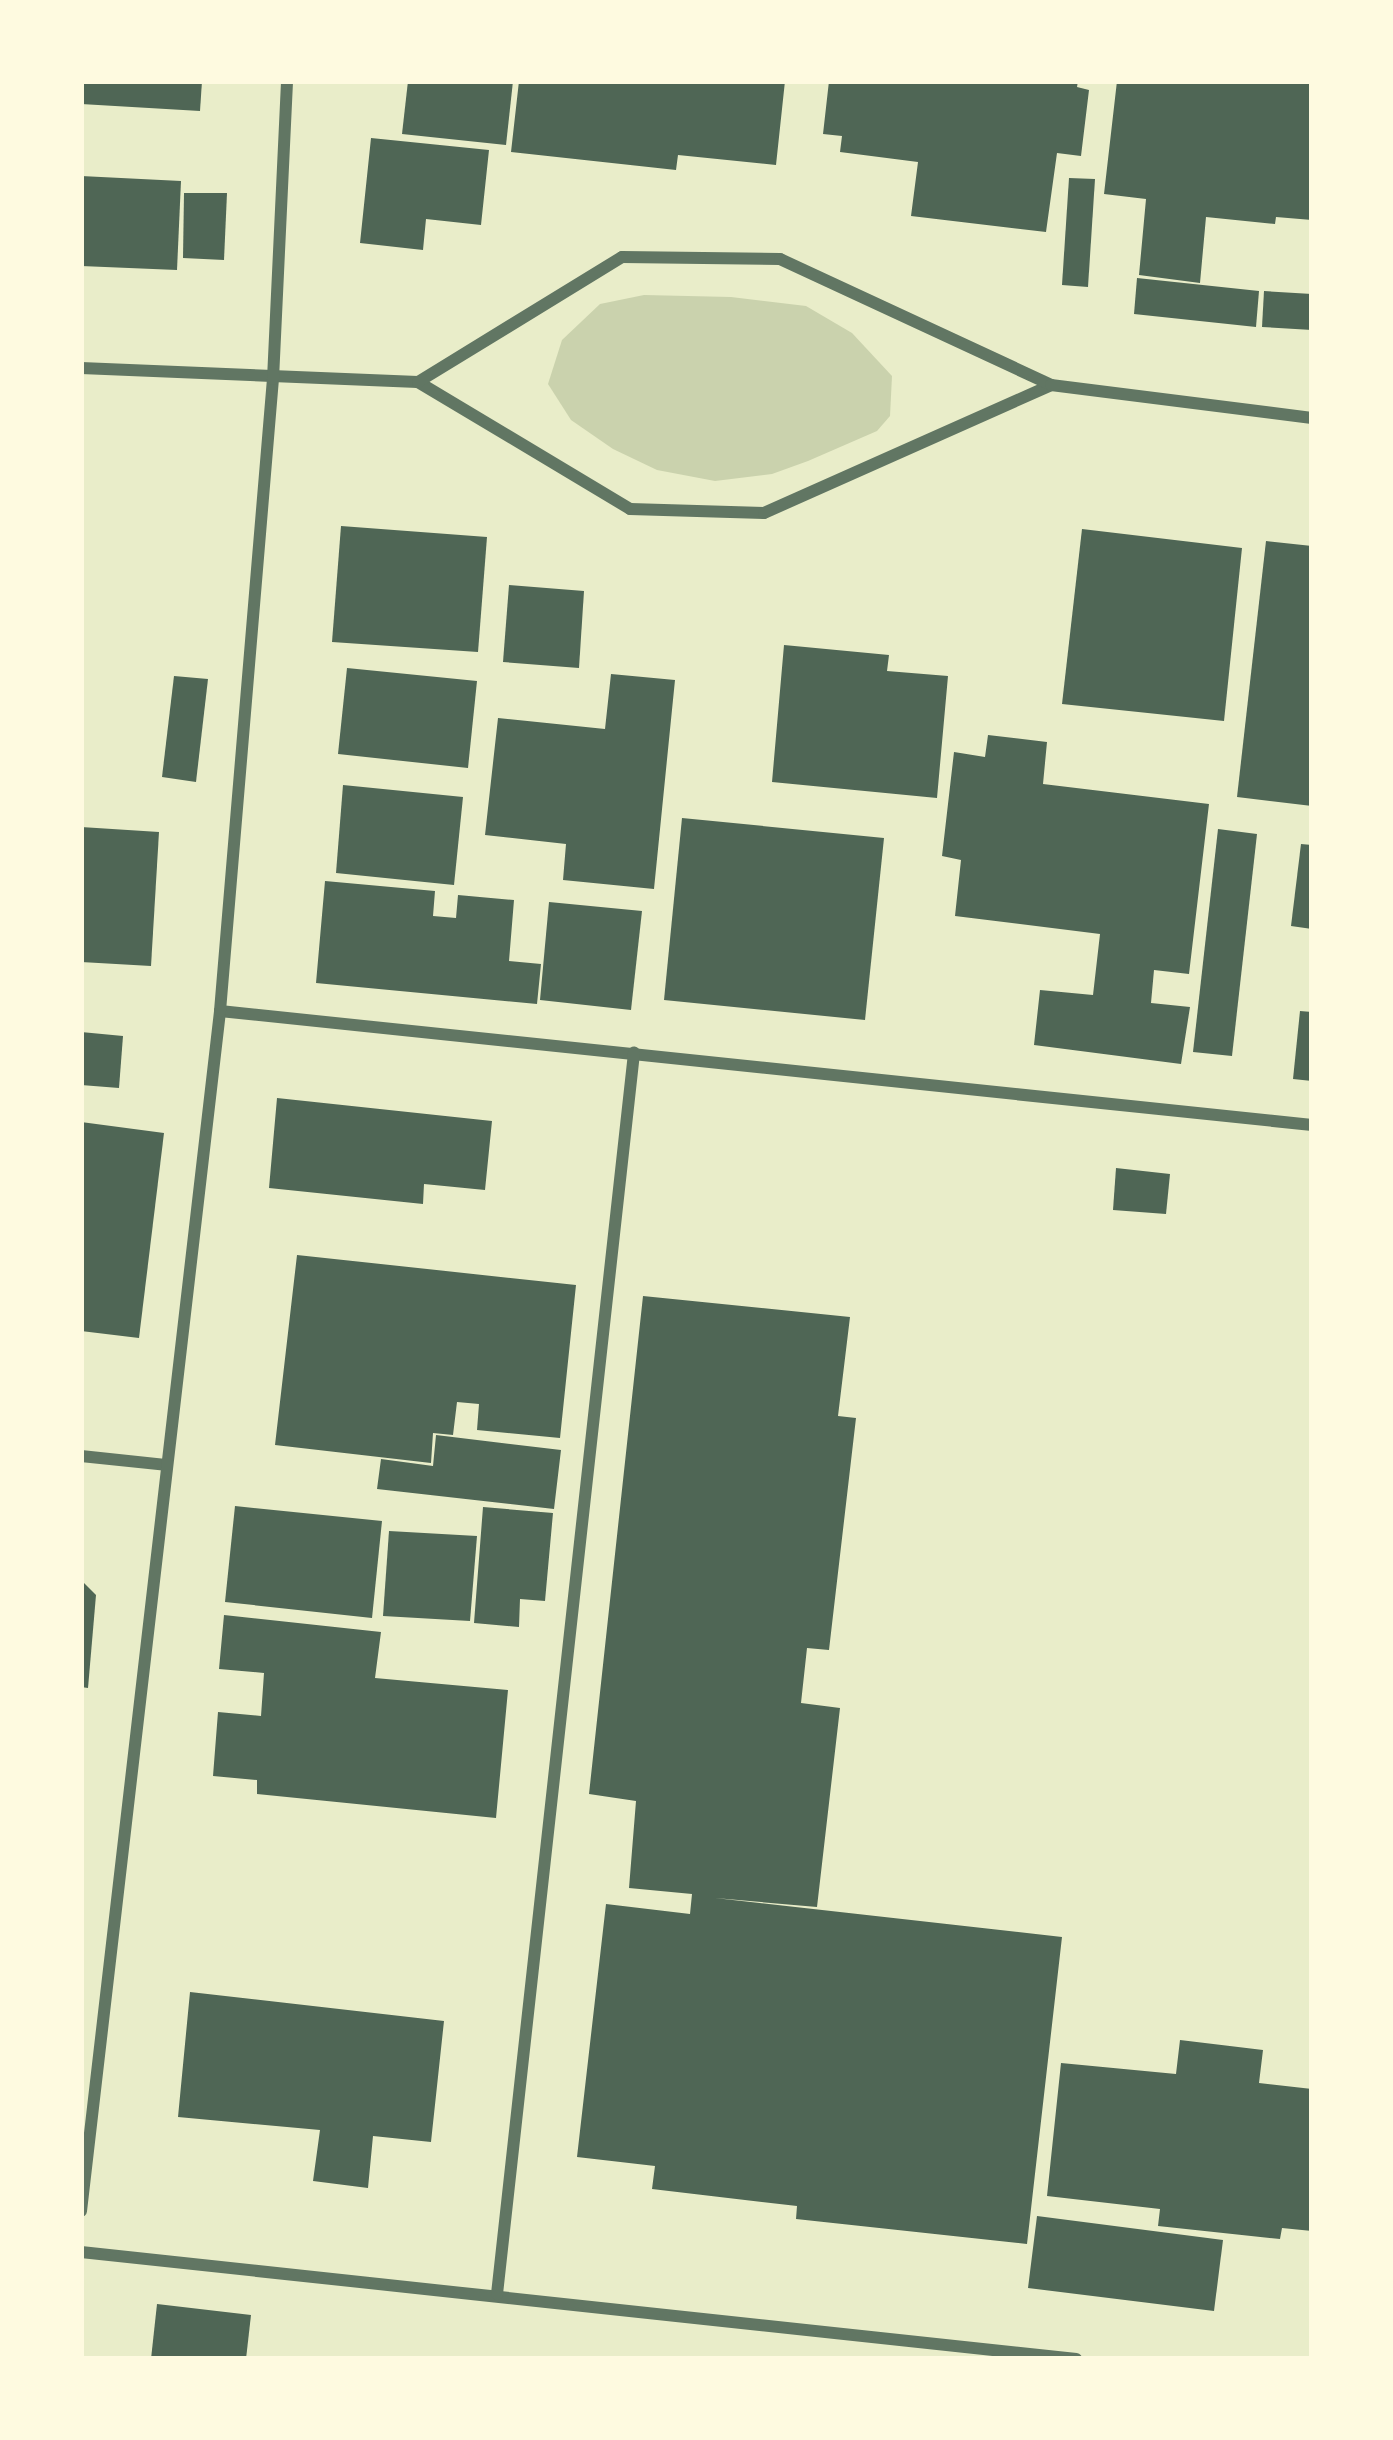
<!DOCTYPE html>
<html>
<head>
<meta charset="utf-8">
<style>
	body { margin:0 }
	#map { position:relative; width:1393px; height:2440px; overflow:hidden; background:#e9edc9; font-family:Georgia,serif }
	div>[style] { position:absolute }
	.green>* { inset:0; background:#cad2ad }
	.building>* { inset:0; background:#4f6655 }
	.minor>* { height:12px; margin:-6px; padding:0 6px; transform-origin:6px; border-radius:6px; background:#617663 }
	span { translate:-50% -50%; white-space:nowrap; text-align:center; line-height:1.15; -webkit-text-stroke:12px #fefae0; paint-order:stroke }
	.frame { position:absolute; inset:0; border:84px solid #fefae0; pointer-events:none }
</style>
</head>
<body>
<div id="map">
	<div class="green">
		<i style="clip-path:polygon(644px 295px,731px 297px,806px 306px,852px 333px,892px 376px,890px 416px,877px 431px,808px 461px,772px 474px,715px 481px,657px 470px,613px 449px,571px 420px,548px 384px,562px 340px,600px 304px)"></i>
	</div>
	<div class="building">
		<i style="clip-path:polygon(81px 81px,202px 81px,200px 111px,81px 104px)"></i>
		<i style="clip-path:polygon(408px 81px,513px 81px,506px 145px,402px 134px)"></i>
		<i style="clip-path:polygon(519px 81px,785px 81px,776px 165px,678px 155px,676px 170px,511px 152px)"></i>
		<i style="clip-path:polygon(829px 81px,1078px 81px,1077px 87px,1089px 90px,1081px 156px,1057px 153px,1046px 232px,911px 216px,918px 162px,840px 152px,842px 136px,823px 134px)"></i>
		<i style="clip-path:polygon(1117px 81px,1312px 81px,1312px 220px,1276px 217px,1275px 224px,1206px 217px,1200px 283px,1139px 275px,1146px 199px,1104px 194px)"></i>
		<i style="clip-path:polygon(371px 138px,489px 150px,481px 225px,426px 219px,423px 250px,360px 243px)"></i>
		<i style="clip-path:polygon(81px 176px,181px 181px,177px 270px,81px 266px)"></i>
		<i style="clip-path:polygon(1069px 178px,1095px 179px,1088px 287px,1062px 285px)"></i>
		<i style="clip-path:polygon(184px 193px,227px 193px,224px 260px,183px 258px)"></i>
		<i style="clip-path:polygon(1137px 278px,1259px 291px,1256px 327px,1134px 314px)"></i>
		<i style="clip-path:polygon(1264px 291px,1312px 294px,1312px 330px,1262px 327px)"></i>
		<i style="clip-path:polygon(341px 526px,487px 537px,478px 652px,332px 642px)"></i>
		<i style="clip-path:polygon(1082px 529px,1242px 548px,1224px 721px,1062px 704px)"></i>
		<i style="clip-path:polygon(1266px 541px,1312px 546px,1312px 806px,1237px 797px)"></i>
		<i style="clip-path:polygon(509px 585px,584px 591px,579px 668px,503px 662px)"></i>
		<i style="clip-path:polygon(784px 645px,889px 655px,887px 671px,948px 676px,937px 798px,772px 782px)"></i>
		<i style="clip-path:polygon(347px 668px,477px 681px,468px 768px,338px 754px)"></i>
		<i style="clip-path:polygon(611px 674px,675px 680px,654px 889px,563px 880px,566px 844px,485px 835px,498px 718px,605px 729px)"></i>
		<i style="clip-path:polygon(174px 676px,208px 679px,196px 782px,162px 777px)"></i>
		<i style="clip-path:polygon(988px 735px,1047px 742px,1043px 784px,1209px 804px,1189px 974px,1154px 970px,1151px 1003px,1190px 1007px,1181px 1064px,1034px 1045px,1040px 990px,1093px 995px,1100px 934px,955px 916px,961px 860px,942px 856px,954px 752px,985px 757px)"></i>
		<i style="clip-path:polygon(343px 785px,463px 797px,454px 885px,336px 873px)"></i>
		<i style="clip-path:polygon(682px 818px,884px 838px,865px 1020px,664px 1000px)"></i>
		<i style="clip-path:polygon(81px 827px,159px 832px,151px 966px,81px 962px)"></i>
		<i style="clip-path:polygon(1218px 829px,1257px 834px,1232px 1056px,1193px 1052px)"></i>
		<i style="clip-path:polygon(1301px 844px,1312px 845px,1312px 929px,1291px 926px)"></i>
		<i style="clip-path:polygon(325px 881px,435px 891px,433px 916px,456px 918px,458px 895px,514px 900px,509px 961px,541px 964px,537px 1004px,316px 983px)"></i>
		<i style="clip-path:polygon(549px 902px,642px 911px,631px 1010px,540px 1000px)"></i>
		<i style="clip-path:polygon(1300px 1011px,1312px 1012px,1312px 1081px,1293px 1079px)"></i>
		<i style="clip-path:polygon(81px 1032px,123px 1036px,119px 1088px,81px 1085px)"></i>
		<i style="clip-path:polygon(277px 1098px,492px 1121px,485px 1190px,424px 1184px,423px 1204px,269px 1188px)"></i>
		<i style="clip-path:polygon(81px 1122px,164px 1133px,139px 1338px,81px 1331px)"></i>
		<i style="clip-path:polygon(1116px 1168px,1170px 1174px,1166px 1214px,1113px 1210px)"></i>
		<i style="clip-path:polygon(297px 1255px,576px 1285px,560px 1438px,477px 1430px,479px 1404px,457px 1402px,453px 1435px,433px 1433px,431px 1463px,275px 1445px)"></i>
		<i style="clip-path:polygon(643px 1296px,850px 1317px,838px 1416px,856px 1418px,829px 1650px,807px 1648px,801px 1703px,840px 1708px,817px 1907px,715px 1898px,1062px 1937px,1027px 2244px,796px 2219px,797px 2206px,652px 2189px,655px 2166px,577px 2157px,606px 1904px,690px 1914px,692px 1894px,629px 1888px,636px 1801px,589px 1794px)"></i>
		<i style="clip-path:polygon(436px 1435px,561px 1450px,554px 1509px,377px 1489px,381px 1459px,433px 1466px)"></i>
		<i style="clip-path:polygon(235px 1506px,382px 1521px,372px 1618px,225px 1602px)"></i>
		<i style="clip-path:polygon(483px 1507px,553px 1513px,545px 1601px,520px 1599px,519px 1627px,474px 1623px)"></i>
		<i style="clip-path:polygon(389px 1531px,477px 1536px,470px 1621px,383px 1616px)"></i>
		<i style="clip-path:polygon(81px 1580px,96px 1595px,88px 1688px,81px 1687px)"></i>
		<i style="clip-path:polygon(224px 1615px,381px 1632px,375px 1678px,508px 1690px,496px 1818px,257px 1794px,257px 1780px,213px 1776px,218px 1712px,261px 1716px,264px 1673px,219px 1669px)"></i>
		<i style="clip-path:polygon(190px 1992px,444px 2021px,431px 2142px,373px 2136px,368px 2188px,313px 2181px,320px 2130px,178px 2117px)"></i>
		<i style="clip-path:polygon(1180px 2040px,1263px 2050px,1259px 2083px,1312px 2089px,1312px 2231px,1282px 2228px,1280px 2239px,1158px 2226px,1160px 2209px,1047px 2196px,1061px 2063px,1176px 2074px)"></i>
		<i style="clip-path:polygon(1037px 2216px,1223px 2240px,1214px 2311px,1028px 2288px)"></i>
		<i style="clip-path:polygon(157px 2304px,251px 2315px,246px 2359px,151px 2359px)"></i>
	</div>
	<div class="minor">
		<i style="left:81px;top:368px;width:337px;rotate:2.4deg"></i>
		<i style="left:418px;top:382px;width:247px;rotate:30.9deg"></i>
		<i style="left:630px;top:509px;width:134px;rotate:1.7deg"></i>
		<i style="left:764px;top:513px;width:314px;rotate:-24deg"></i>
		<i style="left:418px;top:382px;width:239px;rotate:-31.5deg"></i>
		<i style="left:622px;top:257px;width:158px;rotate:0.7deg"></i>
		<i style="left:780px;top:259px;width:299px;rotate:24.9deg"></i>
		<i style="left:1051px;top:385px;width:263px;rotate:7.2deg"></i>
		<i style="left:220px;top:1011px;width:1098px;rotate:5.96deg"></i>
		<i style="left:81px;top:1456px;width:85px;rotate:6deg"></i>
		<i style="left:81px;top:2211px;width:1208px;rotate:-83.39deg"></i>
		<i style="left:220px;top:1011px;width:634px;rotate:-85.21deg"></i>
		<i style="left:273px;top:379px;width:298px;rotate:-87.3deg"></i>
		<i style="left:81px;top:2252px;width:1001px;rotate:6.14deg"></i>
		<i style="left:497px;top:2294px;width:1249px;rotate:-83.7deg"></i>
	</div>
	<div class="frame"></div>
</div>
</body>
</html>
